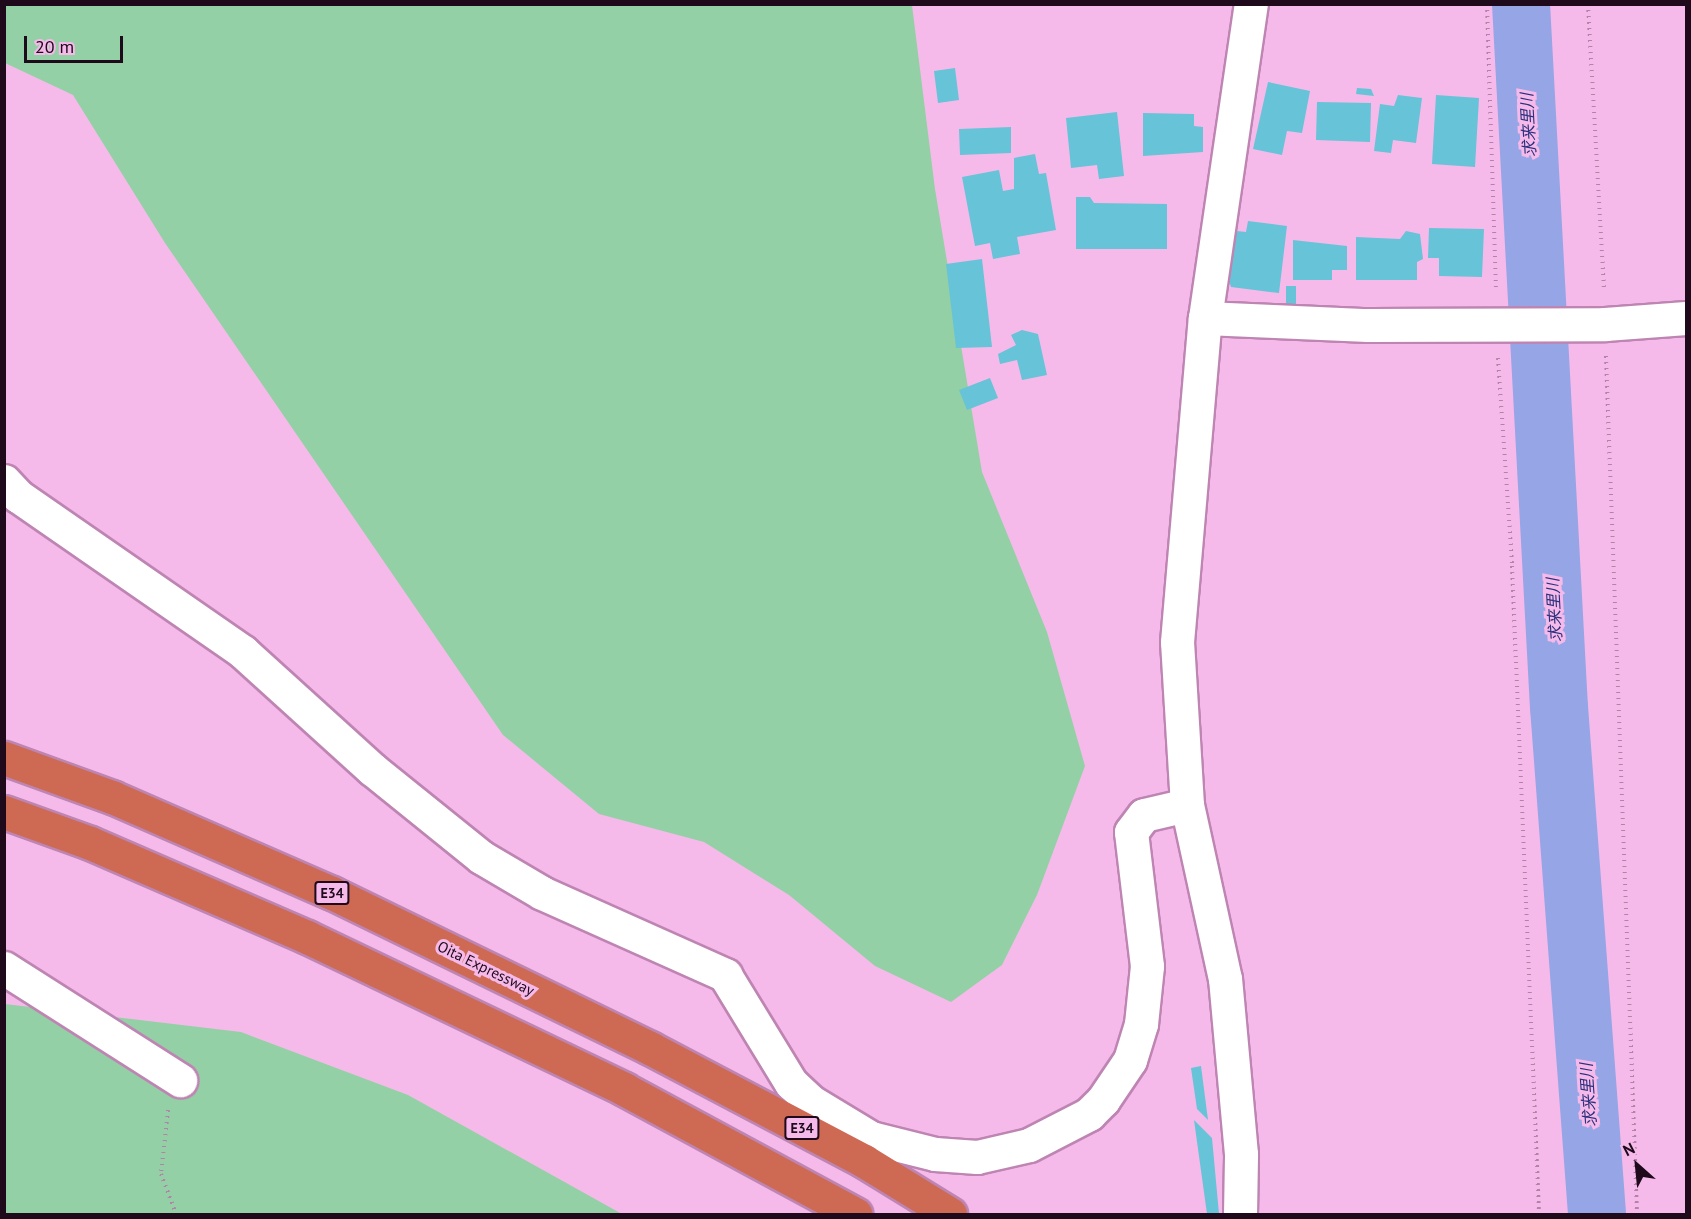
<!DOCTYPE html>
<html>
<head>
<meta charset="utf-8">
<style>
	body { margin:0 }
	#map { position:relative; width:1691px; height:1219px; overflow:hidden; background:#f6baea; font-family:"PT Sans","Noto Sans JP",sans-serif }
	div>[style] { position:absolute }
	.green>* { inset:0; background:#94d0a6 }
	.river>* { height:58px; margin:-29px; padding:0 29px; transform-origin:29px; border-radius:29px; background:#96a5e6 }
	.building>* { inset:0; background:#67c3d7 }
	.path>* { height:4px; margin-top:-2px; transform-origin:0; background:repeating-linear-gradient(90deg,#b283a9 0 1.5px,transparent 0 6px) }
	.roads { filter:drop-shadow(2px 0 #be85b3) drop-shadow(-2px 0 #be85b3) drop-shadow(0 2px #be85b3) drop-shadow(0 -2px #be85b3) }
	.street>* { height:33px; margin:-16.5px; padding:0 16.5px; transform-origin:16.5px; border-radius:16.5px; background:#fff }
	.highway>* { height:33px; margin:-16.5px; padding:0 16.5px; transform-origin:16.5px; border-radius:16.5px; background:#ce6953 }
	span { translate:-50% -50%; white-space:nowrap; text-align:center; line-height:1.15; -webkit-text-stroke:6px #f6baea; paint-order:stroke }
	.shield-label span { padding:2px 4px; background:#f6baea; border:2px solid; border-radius:4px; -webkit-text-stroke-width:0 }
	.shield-label { font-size:14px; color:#1e0a1b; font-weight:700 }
	.street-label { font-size:15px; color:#1e0a1b }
	.water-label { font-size:16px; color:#29317c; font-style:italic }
	.frame { position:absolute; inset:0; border:6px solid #1e0a1b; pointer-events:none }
	.north { position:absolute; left:1607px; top:1135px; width:60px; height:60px; -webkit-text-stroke:4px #f6baea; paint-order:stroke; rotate:333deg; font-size:16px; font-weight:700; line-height:24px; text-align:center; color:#1e0a1b }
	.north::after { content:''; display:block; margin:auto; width:21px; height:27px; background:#1e0a1b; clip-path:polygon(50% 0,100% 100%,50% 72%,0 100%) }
	.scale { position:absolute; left:24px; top:36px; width:99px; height:27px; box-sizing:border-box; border:3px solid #1e0a1b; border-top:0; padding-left:8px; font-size:18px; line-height:21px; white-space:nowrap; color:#1e0a1b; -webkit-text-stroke:4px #f6baea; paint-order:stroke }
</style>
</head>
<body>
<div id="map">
	<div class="green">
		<i style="clip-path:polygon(5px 5px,912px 5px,935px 189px,982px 472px,1047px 632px,1085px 766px,1037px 895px,1002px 965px,951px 1002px,875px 966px,789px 895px,704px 842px,599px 814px,503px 735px,165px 243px,73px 95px,5px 63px)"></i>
		<i style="clip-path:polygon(5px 1004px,241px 1032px,408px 1095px,622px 1214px,5px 1214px)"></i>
	</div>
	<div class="river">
		<i style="left:1521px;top:4px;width:704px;rotate:86.91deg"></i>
		<i style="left:1559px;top:707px;width:508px;rotate:85.71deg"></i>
	</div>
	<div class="building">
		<i style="clip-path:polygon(955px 68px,959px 100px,938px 103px,934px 71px)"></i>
		<i style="clip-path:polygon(1268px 82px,1310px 91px,1302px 133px,1287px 131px,1282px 155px,1253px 149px)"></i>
		<i style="clip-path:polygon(1357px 88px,1371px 89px,1374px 96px,1356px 94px)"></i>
		<i style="clip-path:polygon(1398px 95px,1422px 98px,1416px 143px,1393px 140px,1391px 153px,1374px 151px,1380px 104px,1394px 106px)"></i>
		<i style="clip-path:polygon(1436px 95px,1479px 98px,1475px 167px,1432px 164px)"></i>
		<i style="clip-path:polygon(1317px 102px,1371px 103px,1370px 142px,1316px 140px)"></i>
		<i style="clip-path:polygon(1117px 112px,1124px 176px,1099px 179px,1097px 165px,1071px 168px,1066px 118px)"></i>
		<i style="clip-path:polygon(1143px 113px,1194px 114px,1194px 126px,1203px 127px,1203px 152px,1143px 156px)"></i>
		<i style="clip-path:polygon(1011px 127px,1011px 153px,960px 155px,959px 129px)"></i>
		<i style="clip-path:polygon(1035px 154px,1039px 174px,1046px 173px,1056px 230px,1017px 237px,1020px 254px,993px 259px,990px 243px,975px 246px,962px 177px,999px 170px,1003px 191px,1014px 189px,1014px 158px)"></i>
		<i style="clip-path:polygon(1076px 197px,1090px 197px,1094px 203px,1167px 204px,1167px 249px,1076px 249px)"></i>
		<i style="clip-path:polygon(1248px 221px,1287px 226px,1279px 293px,1231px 287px,1226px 271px,1231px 243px,1237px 231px,1246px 232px)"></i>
		<i style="clip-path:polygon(1429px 228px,1484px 229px,1482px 277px,1439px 276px,1439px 258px,1428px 258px)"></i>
		<i style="clip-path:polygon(1406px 231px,1420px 234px,1423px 259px,1417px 262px,1417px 280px,1356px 280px,1356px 237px,1400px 239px)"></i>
		<i style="clip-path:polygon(1293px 240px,1347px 246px,1347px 270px,1332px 270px,1332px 280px,1293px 280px)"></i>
		<i style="clip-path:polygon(982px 259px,992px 347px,956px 348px,946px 264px)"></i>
		<i style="clip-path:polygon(1286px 286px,1296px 286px,1296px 304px,1286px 304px)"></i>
		<i style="clip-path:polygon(1022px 330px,1038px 334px,1047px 375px,1022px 380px,1017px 360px,1000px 364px,998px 354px,1016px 345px,1011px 335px)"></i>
		<i style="clip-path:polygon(990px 378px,998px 398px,967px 410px,959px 390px)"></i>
		<i style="clip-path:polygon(1201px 1066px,1208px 1120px,1197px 1109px,1191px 1068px)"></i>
		<i style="clip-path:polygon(1194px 1120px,1212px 1138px,1219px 1214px,1207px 1214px)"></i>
	</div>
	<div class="path">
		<i style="left:1487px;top:4px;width:287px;rotate:88.2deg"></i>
		<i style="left:1588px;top:4px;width:287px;rotate:86.8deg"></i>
		<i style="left:1606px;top:356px;width:859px;rotate:87.93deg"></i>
		<i style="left:1498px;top:358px;width:208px;rotate:86.1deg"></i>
		<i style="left:1512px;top:566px;width:649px;rotate:87.61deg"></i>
		<i style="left:168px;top:1110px;width:64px;rotate:96.2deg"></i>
		<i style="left:161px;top:1174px;width:43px;rotate:69.4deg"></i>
	</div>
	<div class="roads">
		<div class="street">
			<i style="left:1205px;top:318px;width:163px;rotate:2.5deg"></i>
			<i style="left:1368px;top:325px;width:237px;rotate:-0.2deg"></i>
			<i style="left:1605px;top:324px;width:81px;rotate:-4.2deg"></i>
			<i style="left:4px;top:481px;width:21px;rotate:47deg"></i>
			<i style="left:18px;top:496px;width:274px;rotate:34.7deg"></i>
			<i style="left:243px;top:652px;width:174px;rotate:42.2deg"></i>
			<i style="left:372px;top:769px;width:140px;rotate:38.9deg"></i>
			<i style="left:481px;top:857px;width:71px;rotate:30.5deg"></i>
			<i style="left:542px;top:893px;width:201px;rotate:24.1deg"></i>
			<i style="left:725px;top:975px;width:127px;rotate:58.6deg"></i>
			<i style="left:791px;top:1083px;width:26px;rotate:43deg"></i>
			<i style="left:810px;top:1101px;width:71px;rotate:31.2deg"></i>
			<i style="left:871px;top:1138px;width:66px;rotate:14deg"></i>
			<i style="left:935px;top:1154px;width:42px;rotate:4.1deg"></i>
			<i style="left:977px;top:1157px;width:53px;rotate:-13deg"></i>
			<i style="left:1029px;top:1145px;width:68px;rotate:-27.3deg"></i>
			<i style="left:1089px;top:1114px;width:20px;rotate:-45deg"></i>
			<i style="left:1103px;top:1100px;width:48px;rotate:-56deg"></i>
			<i style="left:1130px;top:1060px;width:38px;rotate:-73deg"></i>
			<i style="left:1141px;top:1024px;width:58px;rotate:-84.1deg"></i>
			<i style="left:1147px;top:966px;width:135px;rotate:-96.8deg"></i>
			<i style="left:1131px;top:832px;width:21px;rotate:-53deg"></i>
			<i style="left:1144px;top:815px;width:44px;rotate:-13.1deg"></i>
			<i style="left:4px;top:968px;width:209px;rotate:32.5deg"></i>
			<i style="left:1240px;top:1214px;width:60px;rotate:-89deg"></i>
			<i style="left:1241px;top:1154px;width:176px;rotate:-95.2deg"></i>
			<i style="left:1225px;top:979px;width:178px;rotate:-102.3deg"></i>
			<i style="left:1187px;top:805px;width:163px;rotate:-93.5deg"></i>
			<i style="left:1177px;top:642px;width:325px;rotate:-85.1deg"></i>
			<i style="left:1205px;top:318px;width:317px;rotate:-81.7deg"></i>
		</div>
		<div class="highway">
			<i style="left:4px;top:758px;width:115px;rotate:19.9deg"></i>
			<i style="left:112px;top:797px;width:240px;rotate:23.6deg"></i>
			<i style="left:332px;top:893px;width:354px;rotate:26deg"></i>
			<i style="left:650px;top:1048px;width:242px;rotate:27.8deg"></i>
			<i style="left:864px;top:1161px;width:101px;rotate:31.6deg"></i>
			<i style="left:4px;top:812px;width:91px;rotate:19.8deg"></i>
			<i style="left:90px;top:843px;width:236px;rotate:23.4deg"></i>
			<i style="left:307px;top:937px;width:352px;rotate:25.6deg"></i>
			<i style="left:624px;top:1089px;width:263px;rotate:28.4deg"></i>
		</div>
	</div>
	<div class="shield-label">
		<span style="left:332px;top:893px">E34</span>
		<span style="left:802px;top:1128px">E34</span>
	</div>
	<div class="street-label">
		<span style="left:486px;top:968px;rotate:26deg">Oita Expressway</span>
	</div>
	<div class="water-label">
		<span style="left:1528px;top:125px;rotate:-93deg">求来里川</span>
		<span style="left:1554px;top:610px;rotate:-93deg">求来里川</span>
		<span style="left:1588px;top:1095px;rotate:-94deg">求来里川</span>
	</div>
	<div class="frame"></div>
	<div class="north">N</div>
	<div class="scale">20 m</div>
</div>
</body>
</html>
